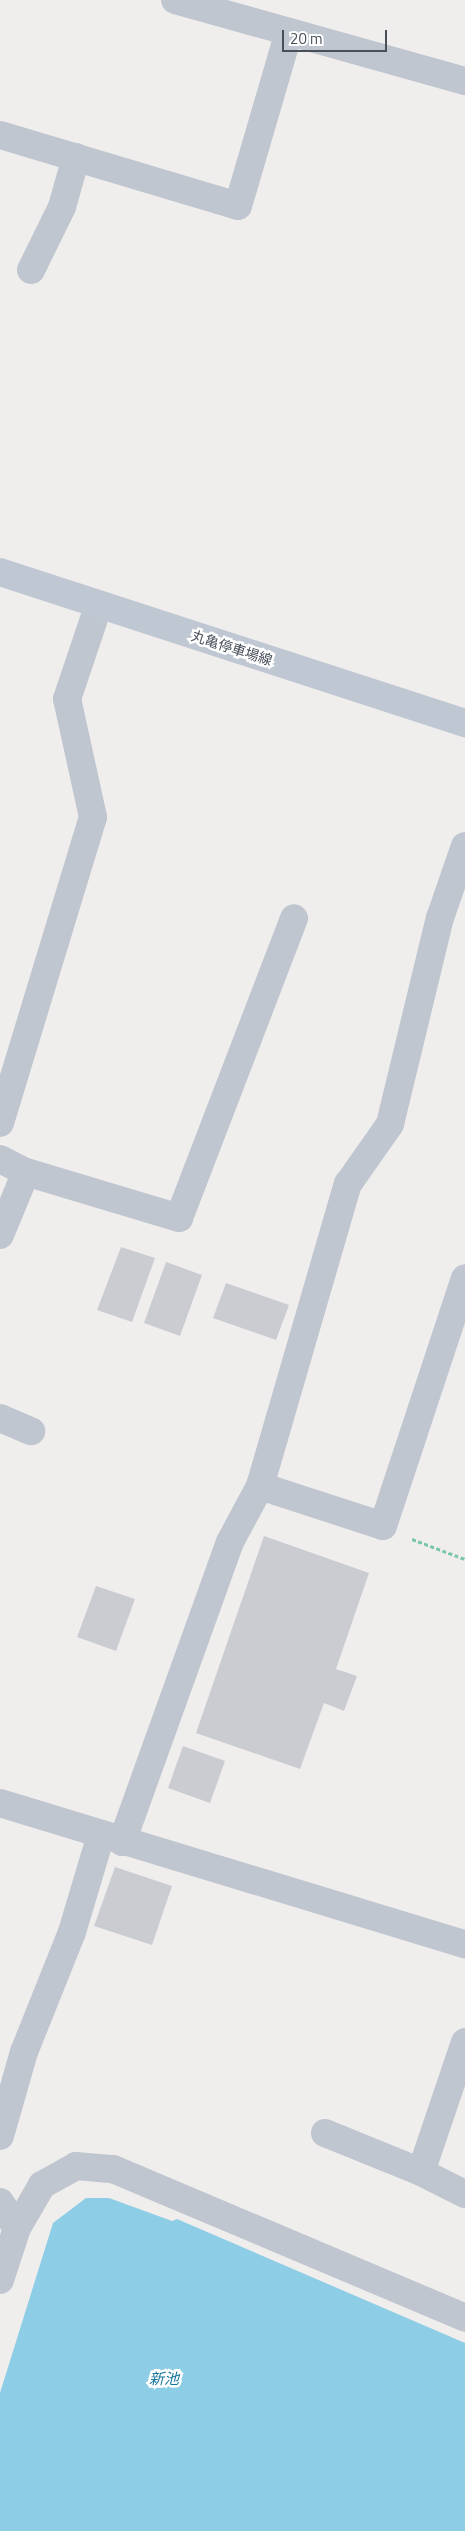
<!DOCTYPE html>
<html>
<head>
<meta charset="utf-8">
<style>
	body { margin:0 }
	#map { position:relative; width:465px; height:2531px; overflow:hidden; background:#f0eded; font-family:"Titillium Web","Noto Sans JP",sans-serif }
	div>[style] { position:absolute }
	.water>* { inset:0; background:#8dcde6 }
	.building>* { inset:0; background:#caccd2 }
	.path>* { height:3px; margin-top:-1.5px; transform-origin:0; background:repeating-linear-gradient(90deg,#78c7a6 0 4px,transparent 0 6.5px) }
	.street>* { height:28px; margin:-14px; padding:0 14px; transform-origin:14px; border-radius:14px; background:#bfc6cf }
	.secondary>* { height:28px; margin:-14px; padding:0 14px; transform-origin:14px; border-radius:14px; background:#bfc7d3 }
	span { translate:-50% -50%; white-space:nowrap; text-align:center; line-height:1.15; -webkit-text-stroke:5px #fff; paint-order:stroke }
	.street-label { font-size:14px; color:#474f59 }
	.water-label { font-size:15px; color:#15779e; font-style:italic }
	.scale { position:absolute; left:282px; top:30px; width:105px; height:22px; box-sizing:border-box; border:2px solid #474f59; border-top:0; padding-left:6px; font-size:15px; line-height:18px; white-space:nowrap; color:#474f59; -webkit-text-stroke:4px #fff; paint-order:stroke }
</style>
</head>
<body>
<div id="map">
	<div class="water">
		<i style="clip-path:polygon(86px 2198px,109px 2198px,172px 2221px,177px 2219px,465px 2343px,465px 2531px,0 2531px,0 2393px,53px 2223px)"></i>
	</div>
	<div class="building">
		<i style="clip-path:polygon(121px 1247px,155px 1258px,132px 1322px,97px 1310px)"></i>
		<i style="clip-path:polygon(166px 1262px,202px 1275px,180px 1336px,144px 1323px)"></i>
		<i style="clip-path:polygon(226px 1283px,289px 1305px,276px 1340px,213px 1318px)"></i>
		<i style="clip-path:polygon(264px 1536px,369px 1573px,336px 1669px,357px 1676px,344px 1711px,324px 1703px,300px 1769px,196px 1733px)"></i>
		<i style="clip-path:polygon(96px 1586px,135px 1599px,116px 1651px,77px 1637px)"></i>
		<i style="clip-path:polygon(183px 1746px,225px 1761px,210px 1803px,168px 1788px)"></i>
		<i style="clip-path:polygon(115px 1867px,172px 1886px,152px 1945px,94px 1926px)"></i>
	</div>
	<div class="path">
		<i style="left:412px;top:1539px;width:57px;rotate:20.7deg"></i>
	</div>
	<div class="street">
		<i style="left:175px;top:0;width:301px;rotate:15.6deg"></i>
		<i style="left:0;top:135px;width:248px;rotate:16.6deg"></i>
		<i style="left:238px;top:206px;width:181px;rotate:-73.7deg"></i>
		<i style="left:31px;top:270px;width:70px;rotate:-63.8deg"></i>
		<i style="left:62px;top:207px;width:52px;rotate:-74.4deg"></i>
		<i style="left:0;top:1123px;width:320px;rotate:-73.1deg"></i>
		<i style="left:93px;top:817px;width:121px;rotate:-102.4deg"></i>
		<i style="left:67px;top:699px;width:100px;rotate:-71.4deg"></i>
		<i style="left:0;top:1159px;width:29px;rotate:27deg"></i>
		<i style="left:0;top:1235px;width:68px;rotate:-67.6deg"></i>
		<i style="left:26px;top:1172px;width:160px;rotate:16.7deg"></i>
		<i style="left:179px;top:1218px;width:321px;rotate:-69deg"></i>
		<i style="left:0;top:1418px;width:34px;rotate:23deg"></i>
		<i style="left:260px;top:1486px;width:129px;rotate:18deg"></i>
		<i style="left:383px;top:1526px;width:261px;rotate:-71.7deg"></i>
		<i style="left:0;top:1803px;width:486px;rotate:16.9deg"></i>
		<i style="left:122px;top:1842px;width:319px;rotate:-70.2deg"></i>
		<i style="left:230px;top:1542px;width:64px;rotate:-61.8deg"></i>
		<i style="left:260px;top:1486px;width:315px;rotate:-73.8deg"></i>
		<i style="left:348px;top:1184px;width:73px;rotate:-55deg"></i>
		<i style="left:390px;top:1124px;width:212px;rotate:-76.4deg"></i>
		<i style="left:440px;top:918px;width:76px;rotate:-70.9deg"></i>
		<i style="left:465px;top:2042px;width:137px;rotate:108.7deg"></i>
		<i style="left:421px;top:2172px;width:49px;rotate:26.6deg"></i>
		<i style="left:325px;top:2133px;width:104px;rotate:22.1deg"></i>
		<i style="left:0;top:2136px;width:87px;rotate:-74.1deg"></i>
		<i style="left:24px;top:2052px;width:129px;rotate:-68.2deg"></i>
		<i style="left:72px;top:1932px;width:101px;rotate:-73.4deg"></i>
		<i style="left:0;top:2202px;width:31px;rotate:57deg"></i>
		<i style="left:0;top:2280px;width:55px;rotate:-71.9deg"></i>
		<i style="left:17px;top:2228px;width:50px;rotate:-59.8deg"></i>
		<i style="left:42px;top:2185px;width:39px;rotate:-29deg"></i>
		<i style="left:76px;top:2166px;width:37px;rotate:5deg"></i>
		<i style="left:113px;top:2169px;width:382px;rotate:22.9deg"></i>
	</div>
	<div class="secondary">
		<i style="left:0;top:572px;width:489px;rotate:18deg"></i>
	</div>
	<div class="street-label">
		<span style="left:232px;top:648px;rotate:18deg">丸亀停車場線</span>
	</div>
	<div class="water-label">
		<span style="left:164px;top:2379px">新池</span>
	</div>
	<div class="scale">20 m</div>
</div>
</body>
</html>
